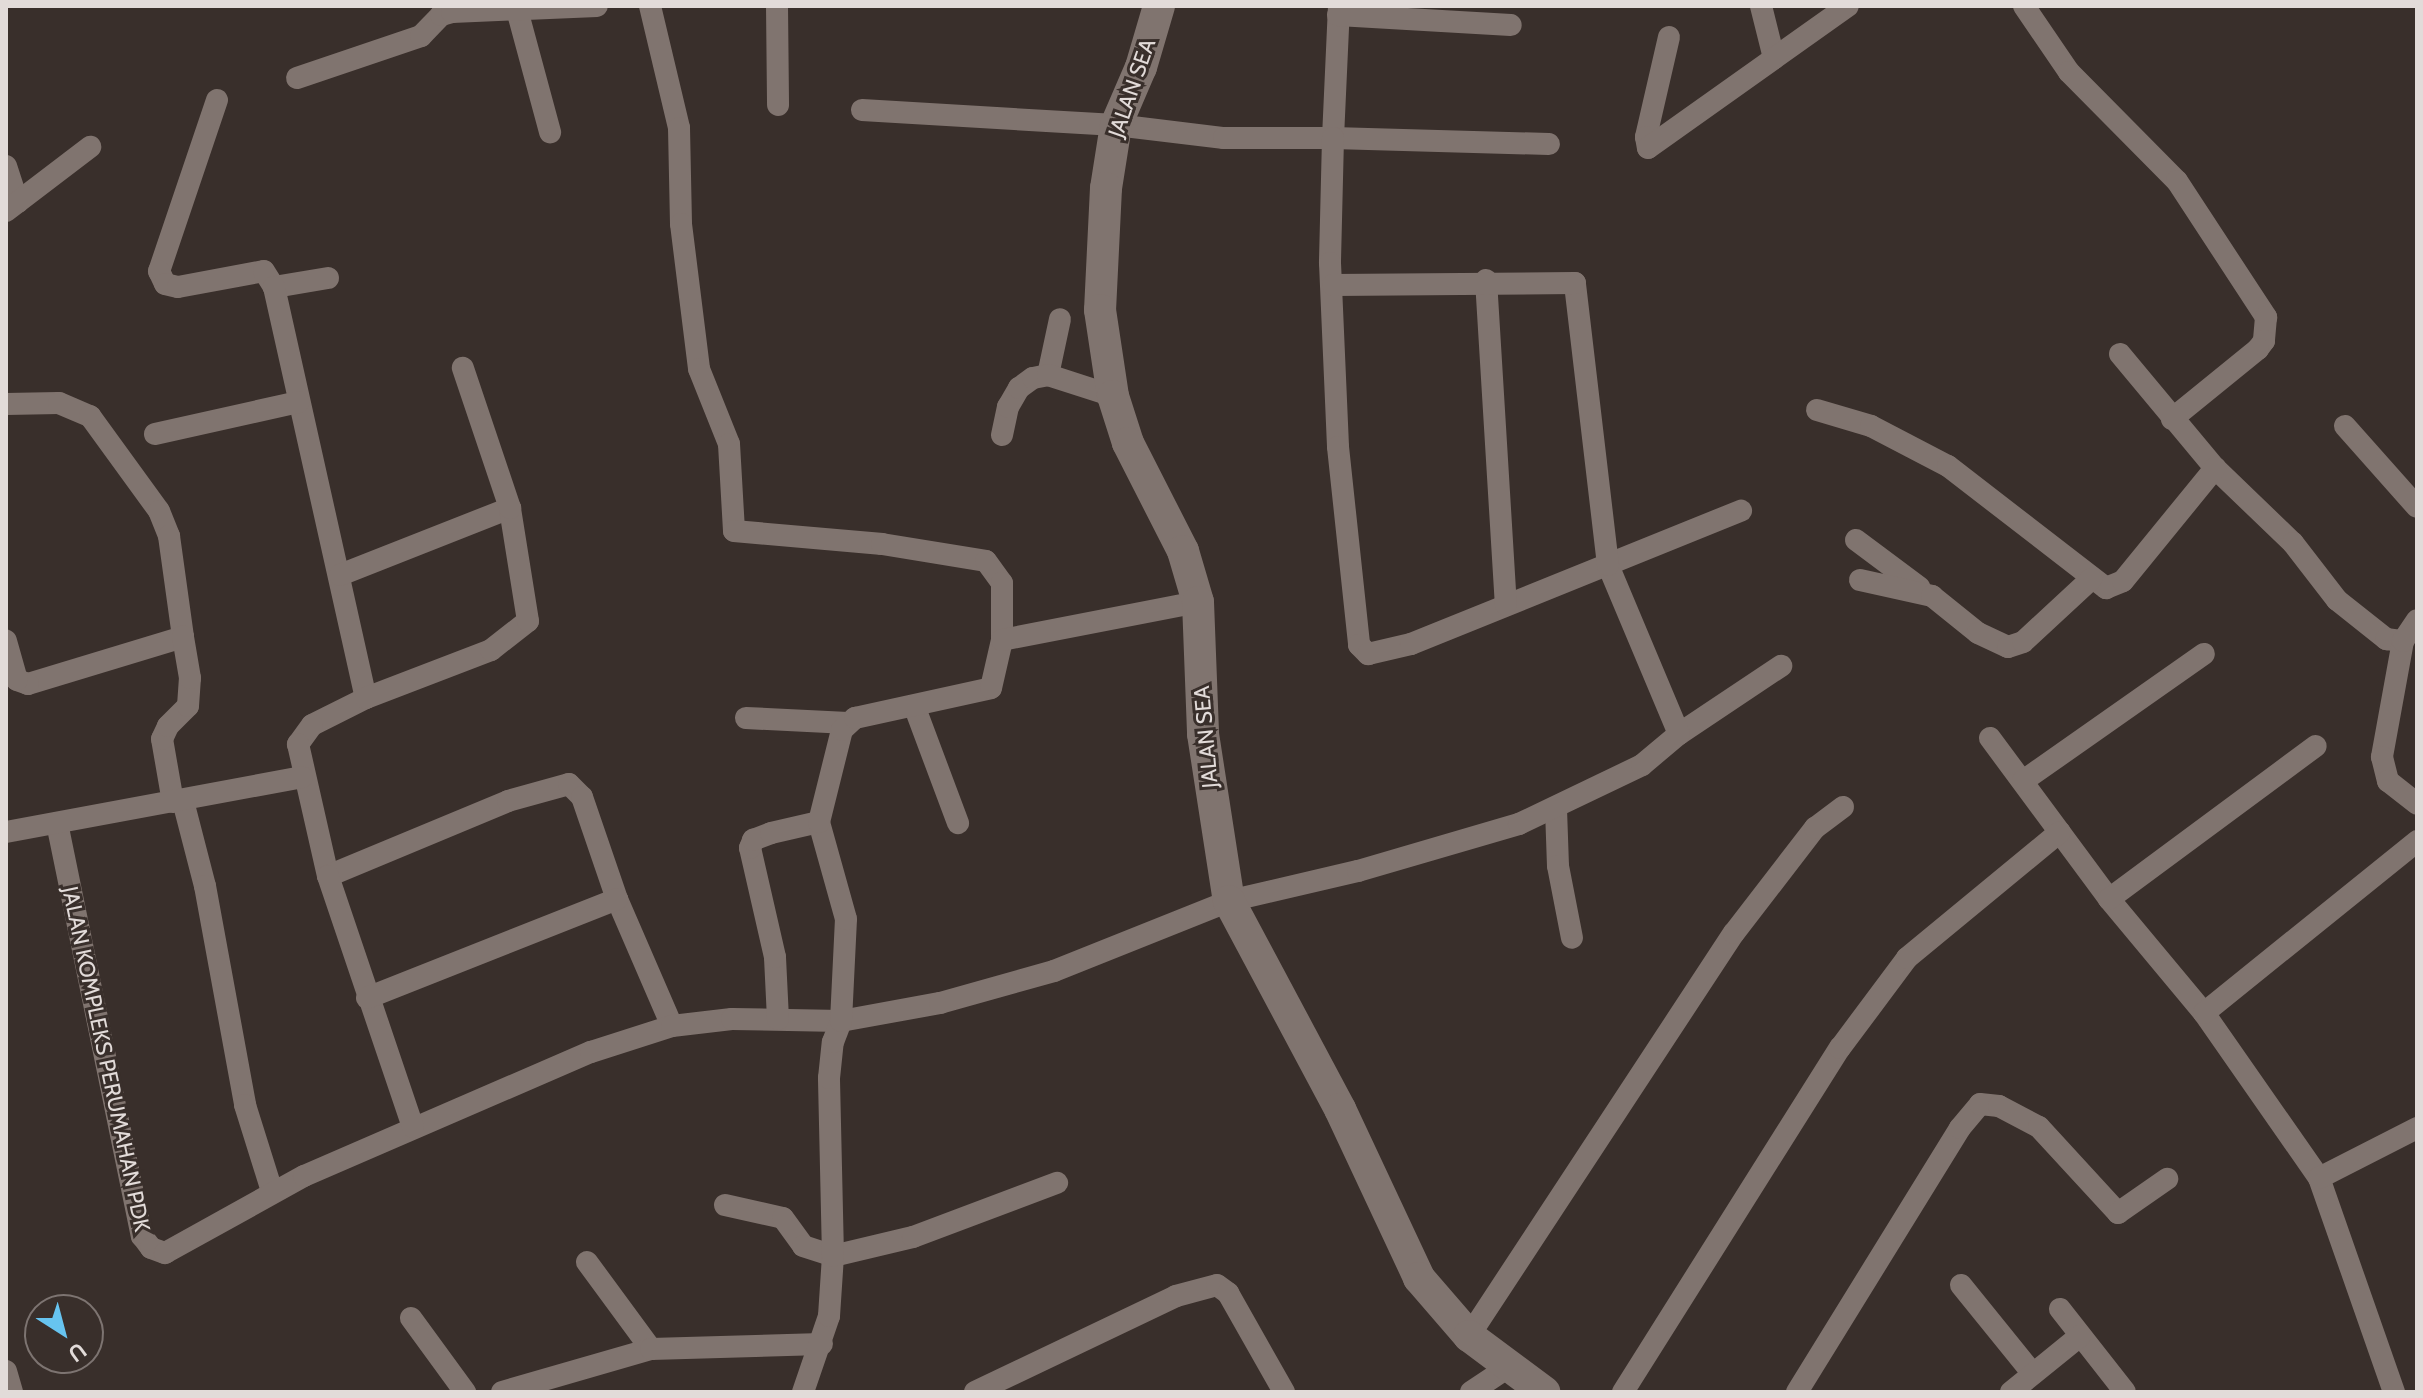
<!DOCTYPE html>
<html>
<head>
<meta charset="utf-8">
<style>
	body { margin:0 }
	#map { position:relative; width:2423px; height:1398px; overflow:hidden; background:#392f2b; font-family:Cabin,sans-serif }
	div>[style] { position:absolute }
	.street>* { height:22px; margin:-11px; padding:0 11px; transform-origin:11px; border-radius:11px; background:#80746f }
	.secondary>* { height:32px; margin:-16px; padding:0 16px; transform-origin:16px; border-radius:16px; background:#80746f }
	span { translate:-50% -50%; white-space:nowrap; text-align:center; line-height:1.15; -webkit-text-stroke:6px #392f2b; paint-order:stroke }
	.street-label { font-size:22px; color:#e2dbd9 }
	.frame { position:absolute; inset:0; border:8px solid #e2dbd9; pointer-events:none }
	.north { position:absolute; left:24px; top:1294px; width:80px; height:80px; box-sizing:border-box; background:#392f2b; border:2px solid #7d7471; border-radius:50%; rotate:144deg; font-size:22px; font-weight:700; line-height:32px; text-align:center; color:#e2dbd9 }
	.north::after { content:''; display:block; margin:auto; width:28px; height:36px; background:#67c4f0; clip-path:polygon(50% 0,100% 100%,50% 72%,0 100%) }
</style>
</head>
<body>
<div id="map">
	<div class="street">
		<i style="left:516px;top:6px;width:131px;rotate:74.9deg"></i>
		<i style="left:650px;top:6px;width:125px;rotate:76.6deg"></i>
		<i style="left:679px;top:128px;width:96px;rotate:88.8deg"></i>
		<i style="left:681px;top:224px;width:146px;rotate:82.9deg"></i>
		<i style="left:699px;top:369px;width:81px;rotate:68.2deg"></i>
		<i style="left:729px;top:444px;width:87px;rotate:86.7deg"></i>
		<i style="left:734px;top:531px;width:149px;rotate:5deg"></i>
		<i style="left:882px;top:544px;width:105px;rotate:9.3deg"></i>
		<i style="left:986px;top:561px;width:27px;rotate:54deg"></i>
		<i style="left:1002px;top:583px;width:57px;rotate:90deg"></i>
		<i style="left:777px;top:6px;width:99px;rotate:89.4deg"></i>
		<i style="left:1339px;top:6px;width:132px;rotate:92.6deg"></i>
		<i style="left:1333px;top:138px;width:216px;rotate:1.6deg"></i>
		<i style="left:1761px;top:6px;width:54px;rotate:76deg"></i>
		<i style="left:2024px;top:6px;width:80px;rotate:55.7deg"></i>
		<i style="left:2069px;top:72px;width:153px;rotate:45.3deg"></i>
		<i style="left:2177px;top:181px;width:163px;rotate:56.8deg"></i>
		<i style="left:2266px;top:317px;width:24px;rotate:95deg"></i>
		<i style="left:2264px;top:341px;width:10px;rotate:127deg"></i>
		<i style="left:2258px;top:349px;width:111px;rotate:140.9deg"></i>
		<i style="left:1338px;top:15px;width:173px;rotate:3.3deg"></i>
		<i style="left:1669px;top:37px;width:103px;rotate:103deg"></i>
		<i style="left:1646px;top:137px;width:11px;rotate:80deg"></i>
		<i style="left:1648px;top:148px;width:245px;rotate:-35.4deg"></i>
		<i style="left:297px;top:78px;width:131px;rotate:-18.7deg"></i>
		<i style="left:421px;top:36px;width:29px;rotate:-46deg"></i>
		<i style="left:441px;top:15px;width:11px;rotate:-15deg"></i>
		<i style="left:452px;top:12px;width:145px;rotate:-2.4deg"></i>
		<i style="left:217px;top:100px;width:181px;rotate:108.7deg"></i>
		<i style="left:159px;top:271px;width:14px;rotate:65deg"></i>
		<i style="left:165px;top:284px;width:13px;rotate:13deg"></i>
		<i style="left:178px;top:287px;width:87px;rotate:-10.5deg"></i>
		<i style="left:264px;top:271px;width:19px;rotate:58deg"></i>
		<i style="left:862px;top:110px;width:254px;rotate:3.4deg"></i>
		<i style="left:1116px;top:125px;width:109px;rotate:6.9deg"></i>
		<i style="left:1224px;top:138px;width:109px"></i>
		<i style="left:1333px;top:138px;width:125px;rotate:91.4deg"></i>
		<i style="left:1330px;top:263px;width:184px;rotate:87.5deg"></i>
		<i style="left:1338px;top:447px;width:199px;rotate:83.9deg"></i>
		<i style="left:1359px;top:645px;width:13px;rotate:45deg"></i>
		<i style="left:1368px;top:654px;width:44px;rotate:-13.1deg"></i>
		<i style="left:1411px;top:644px;width:356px;rotate:-22deg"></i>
		<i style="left:6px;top:166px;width:38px;rotate:72deg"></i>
		<i style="left:6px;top:211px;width:106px;rotate:-37.3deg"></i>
		<i style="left:328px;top:278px;width:55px;rotate:170.5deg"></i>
		<i style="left:274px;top:287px;width:421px;rotate:77.4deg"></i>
		<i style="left:366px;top:698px;width:60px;rotate:153.4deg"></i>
		<i style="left:312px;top:725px;width:24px;rotate:126deg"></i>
		<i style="left:298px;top:744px;width:135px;rotate:77.2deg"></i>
		<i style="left:328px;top:876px;width:195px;rotate:-22.6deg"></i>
		<i style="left:508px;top:801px;width:63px;rotate:-15.6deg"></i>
		<i style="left:569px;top:784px;width:18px;rotate:45deg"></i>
		<i style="left:582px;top:797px;width:108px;rotate:71.1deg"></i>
		<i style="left:617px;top:899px;width:138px;rotate:66.6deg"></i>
		<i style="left:1486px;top:280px;width:325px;rotate:86.5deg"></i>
		<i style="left:2120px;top:354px;width:148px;rotate:50.2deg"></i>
		<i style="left:2215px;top:468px;width:108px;rotate:43.9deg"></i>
		<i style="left:2293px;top:543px;width:72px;rotate:52.3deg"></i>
		<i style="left:2337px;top:600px;width:63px;rotate:38.5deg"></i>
		<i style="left:2386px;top:639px;width:17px;rotate:7deg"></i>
		<i style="left:2403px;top:641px;width:118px;rotate:100.3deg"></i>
		<i style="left:2382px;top:757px;width:25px;rotate:76deg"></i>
		<i style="left:2388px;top:781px;width:37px;rotate:38deg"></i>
		<i style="left:1048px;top:375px;width:57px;rotate:-77.9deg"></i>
		<i style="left:6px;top:404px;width:53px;rotate:-1.1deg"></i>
		<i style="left:59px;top:403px;width:34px;rotate:23deg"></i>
		<i style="left:90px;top:416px;width:117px;rotate:54deg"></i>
		<i style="left:159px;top:511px;width:27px;rotate:68deg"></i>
		<i style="left:169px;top:536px;width:102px;rotate:82.1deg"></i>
		<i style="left:183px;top:637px;width:162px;rotate:163.1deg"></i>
		<i style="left:28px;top:684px;width:12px;rotate:-160deg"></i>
		<i style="left:17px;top:680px;width:41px;rotate:-105.8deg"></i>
		<i style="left:1817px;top:410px;width:56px;rotate:16.5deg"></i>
		<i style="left:1871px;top:426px;width:87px;rotate:27.5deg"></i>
		<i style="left:1948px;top:466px;width:200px;rotate:37.7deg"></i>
		<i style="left:2106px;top:588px;width:18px;rotate:-22deg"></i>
		<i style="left:2123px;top:581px;width:146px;rotate:-50.8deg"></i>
		<i style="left:2345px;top:426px;width:108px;rotate:48.4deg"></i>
		<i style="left:155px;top:434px;width:147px;rotate:-12.6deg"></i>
		<i style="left:1002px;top:435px;width:29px;rotate:-78deg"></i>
		<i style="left:1008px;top:407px;width:22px;rotate:-60deg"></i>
		<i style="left:1019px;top:388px;width:17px;rotate:-36deg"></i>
		<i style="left:1033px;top:378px;width:15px;rotate:-11deg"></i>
		<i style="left:1048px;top:375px;width:68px;rotate:17.9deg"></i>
		<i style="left:1856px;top:540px;width:79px;rotate:36.7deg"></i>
		<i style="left:340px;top:575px;width:183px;rotate:-21.5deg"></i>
		<i style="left:1860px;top:580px;width:74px;rotate:12.5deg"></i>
		<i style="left:1932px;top:596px;width:59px;rotate:38.8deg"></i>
		<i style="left:1978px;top:633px;width:33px;rotate:25deg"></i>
		<i style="left:2008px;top:647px;width:16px;rotate:-18deg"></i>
		<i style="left:2023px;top:642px;width:93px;rotate:-42.8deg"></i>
		<i style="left:2403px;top:641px;width:25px;rotate:-56deg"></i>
		<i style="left:366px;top:698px;width:134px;rotate:-21deg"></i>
		<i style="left:491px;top:650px;width:47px;rotate:-38.1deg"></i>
		<i style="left:528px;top:621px;width:114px;rotate:-99.1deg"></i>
		<i style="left:510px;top:508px;width:148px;rotate:-108.6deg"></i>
		<i style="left:915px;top:708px;width:123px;rotate:69.5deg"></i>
		<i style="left:746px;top:718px;width:102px;rotate:2.8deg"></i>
		<i style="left:1679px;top:734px;width:123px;rotate:-33.7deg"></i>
		<i style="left:1990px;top:738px;width:200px;rotate:53.5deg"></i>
		<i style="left:2109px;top:899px;width:148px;rotate:50.2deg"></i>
		<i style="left:2204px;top:1013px;width:201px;rotate:55.1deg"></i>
		<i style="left:2023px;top:781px;width:221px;rotate:-35.1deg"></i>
		<i style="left:183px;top:801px;width:88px;rotate:75.5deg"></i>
		<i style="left:205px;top:886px;width:223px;rotate:79.6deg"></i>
		<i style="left:245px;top:1105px;width:90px;rotate:72.6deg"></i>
		<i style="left:173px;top:802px;width:64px;rotate:-99.9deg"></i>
		<i style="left:162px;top:739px;width:14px;rotate:-65deg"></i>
		<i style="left:168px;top:726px;width:28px;rotate:-45deg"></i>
		<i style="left:188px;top:706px;width:28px;rotate:-86deg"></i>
		<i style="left:190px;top:678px;width:42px;rotate:-99.7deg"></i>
		<i style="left:1556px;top:809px;width:57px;rotate:88deg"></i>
		<i style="left:1558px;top:866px;width:73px;rotate:79deg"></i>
		<i style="left:57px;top:823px;width:422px;rotate:78.4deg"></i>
		<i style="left:142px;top:1236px;width:15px;rotate:53deg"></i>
		<i style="left:151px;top:1248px;width:15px;rotate:20deg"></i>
		<i style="left:165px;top:1253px;width:159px;rotate:-29deg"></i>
		<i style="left:304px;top:1176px;width:313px;rotate:-23.4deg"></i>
		<i style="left:591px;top:1052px;width:85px;rotate:-17.8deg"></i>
		<i style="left:672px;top:1026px;width:60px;rotate:-6.7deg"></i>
		<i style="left:732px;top:1019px;width:109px;rotate:1.1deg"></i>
		<i style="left:841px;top:1021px;width:101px;rotate:-10.3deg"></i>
		<i style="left:940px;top:1003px;width:118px;rotate:-15.7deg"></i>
		<i style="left:1054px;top:971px;width:188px;rotate:-21.8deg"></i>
		<i style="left:1229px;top:901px;width:132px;rotate:-13.1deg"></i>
		<i style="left:1358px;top:871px;width:168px;rotate:-16.3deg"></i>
		<i style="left:1519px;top:824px;width:136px;rotate:-25.6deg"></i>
		<i style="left:1642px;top:765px;width:48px;rotate:-40deg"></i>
		<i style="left:1679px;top:734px;width:183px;rotate:-112.8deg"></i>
		<i style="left:1608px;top:565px;width:284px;rotate:-96.7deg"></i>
		<i style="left:1575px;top:283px;width:242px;rotate:179.5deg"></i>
		<i style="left:6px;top:832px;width:301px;rotate:-10.5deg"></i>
		<i style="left:328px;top:876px;width:265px;rotate:71.3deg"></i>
		<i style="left:2109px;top:899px;width:257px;rotate:-36.5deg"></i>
		<i style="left:367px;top:998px;width:269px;rotate:-21.6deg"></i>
		<i style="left:2204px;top:1013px;width:274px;rotate:-38.9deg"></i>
		<i style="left:778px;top:1019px;width:62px;rotate:-92.8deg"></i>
		<i style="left:775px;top:957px;width:112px;rotate:-102.9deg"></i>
		<i style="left:750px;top:848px;width:9px;rotate:-69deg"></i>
		<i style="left:753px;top:840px;width:19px;rotate:-21deg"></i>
		<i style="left:771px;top:833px;width:49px;rotate:-12.9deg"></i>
		<i style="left:725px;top:1205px;width:59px;rotate:12.6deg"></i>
		<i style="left:783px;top:1218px;width:34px;rotate:54deg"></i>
		<i style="left:803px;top:1246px;width:32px;rotate:18deg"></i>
		<i style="left:833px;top:1256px;width:82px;rotate:-13.4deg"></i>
		<i style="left:913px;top:1237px;width:154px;rotate:-20.6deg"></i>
		<i style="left:587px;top:1262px;width:108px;rotate:53.7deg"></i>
		<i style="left:1961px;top:1285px;width:114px;rotate:51deg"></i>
		<i style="left:2060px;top:1309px;width:105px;rotate:51.9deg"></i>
		<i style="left:411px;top:1318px;width:92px;rotate:53.9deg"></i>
		<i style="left:1469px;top:1336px;width:482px;rotate:-56.7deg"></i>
		<i style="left:1734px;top:933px;width:133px;rotate:-52.4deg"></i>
		<i style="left:1815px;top:828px;width:35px;rotate:-37deg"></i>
		<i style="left:6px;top:1371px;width:22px;rotate:74deg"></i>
		<i style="left:502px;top:1392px;width:155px;rotate:-16.1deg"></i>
		<i style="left:651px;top:1349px;width:171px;rotate:-1.7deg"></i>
		<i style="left:803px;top:1392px;width:80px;rotate:-71.1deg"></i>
		<i style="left:829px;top:1316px;width:60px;rotate:-86.2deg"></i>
		<i style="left:833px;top:1256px;width:178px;rotate:-91.3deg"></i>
		<i style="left:829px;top:1078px;width:36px;rotate:-84deg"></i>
		<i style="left:833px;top:1042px;width:22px;rotate:-69deg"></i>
		<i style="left:841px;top:1021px;width:102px;rotate:-87.2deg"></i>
		<i style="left:846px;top:919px;width:101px;rotate:-105.6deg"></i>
		<i style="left:819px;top:822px;width:95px;rotate:-76deg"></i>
		<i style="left:842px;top:730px;width:18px;rotate:-43deg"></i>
		<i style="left:855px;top:718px;width:139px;rotate:-12.4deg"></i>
		<i style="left:991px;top:688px;width:49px;rotate:-77.1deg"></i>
		<i style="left:1002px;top:640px;width:200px;rotate:-11deg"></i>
		<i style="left:975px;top:1392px;width:223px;rotate:-25.5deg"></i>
		<i style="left:1176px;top:1296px;width:42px;rotate:-15deg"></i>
		<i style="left:1217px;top:1285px;width:14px;rotate:36deg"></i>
		<i style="left:1228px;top:1293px;width:114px;rotate:60.5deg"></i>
		<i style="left:1471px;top:1392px;width:43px;rotate:-33.7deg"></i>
		<i style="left:1623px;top:1392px;width:407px;rotate:-57.8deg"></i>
		<i style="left:1840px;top:1048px;width:112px;rotate:-53.3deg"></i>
		<i style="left:1907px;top:958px;width:198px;rotate:-39.5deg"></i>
		<i style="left:1797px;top:1392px;width:310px;rotate:-58.3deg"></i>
		<i style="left:1960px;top:1128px;width:31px;rotate:-50deg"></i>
		<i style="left:1980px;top:1104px;width:19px;rotate:6deg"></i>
		<i style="left:1999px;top:1106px;width:45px;rotate:27.7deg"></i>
		<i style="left:2039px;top:1127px;width:117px;rotate:47.4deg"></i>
		<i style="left:2118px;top:1213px;width:60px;rotate:-34.8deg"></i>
		<i style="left:2011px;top:1392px;width:89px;rotate:-39.1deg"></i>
		<i style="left:2394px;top:1392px;width:227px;rotate:-109.3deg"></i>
		<i style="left:2319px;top:1178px;width:110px;rotate:-27deg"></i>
	</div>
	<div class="secondary">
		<i style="left:1159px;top:6px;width:64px;rotate:106.4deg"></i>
		<i style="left:1141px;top:67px;width:63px;rotate:113.3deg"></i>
		<i style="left:1116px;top:125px;width:64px;rotate:99deg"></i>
		<i style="left:1106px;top:188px;width:122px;rotate:92.8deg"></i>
		<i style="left:1100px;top:310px;width:87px;rotate:81.4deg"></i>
		<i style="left:1113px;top:396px;width:49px;rotate:72.3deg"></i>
		<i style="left:1128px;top:443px;width:121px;rotate:63deg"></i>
		<i style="left:1183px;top:551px;width:53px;rotate:73.6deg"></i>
		<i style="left:1198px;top:602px;width:132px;rotate:87.8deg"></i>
		<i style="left:1203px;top:734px;width:169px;rotate:81.2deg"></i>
		<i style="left:1229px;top:901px;width:236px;rotate:61.9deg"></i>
		<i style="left:1340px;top:1109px;width:187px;rotate:64.9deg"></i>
		<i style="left:1419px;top:1278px;width:77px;rotate:49.2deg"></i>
		<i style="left:1469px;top:1336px;width:94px;rotate:36.7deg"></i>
	</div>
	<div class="street-label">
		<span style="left:1132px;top:88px;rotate:-71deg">JALAN SEA</span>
		<span style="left:1206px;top:737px;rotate:-95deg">JALAN SEA</span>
		<span style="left:106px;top:1059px;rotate:78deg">JALAN KOMPLEKS PERUMAHAN PDK</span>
	</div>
	<div class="frame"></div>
	<div class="north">U</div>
</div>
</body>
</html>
